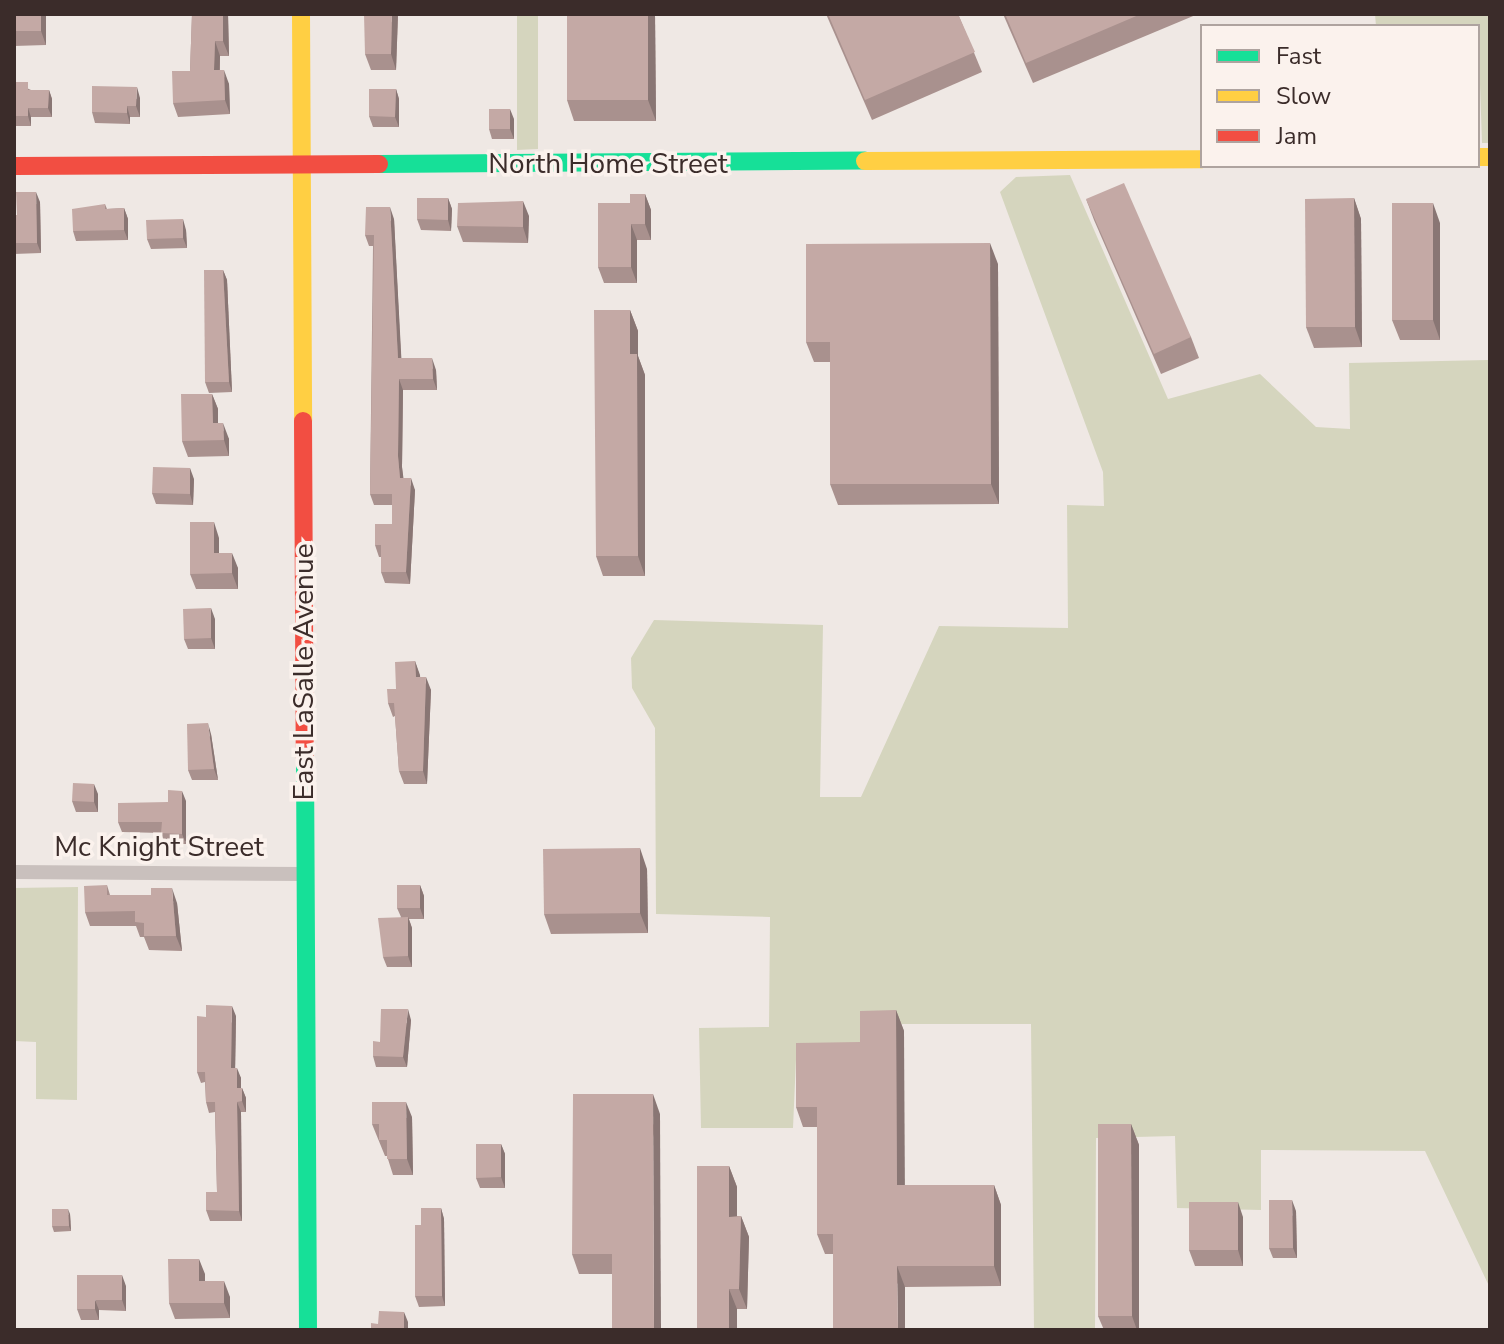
<!DOCTYPE html>
<html>
<head>
<meta charset="utf-8">
<style>
	body { margin:0 }
	#map { position:relative; width:1504px; height:1344px; overflow:hidden; background:#efe8e4; font-family:"Nunito Sans",sans-serif }
	div>[style] { position:absolute }
	.green>* { inset:0; background:#d5d5be }
	.street>* { height:14px; margin:-7px; padding:0 7px; transform-origin:7px; border-radius:7px; background:#c9c0bd }
	.fast>* { height:18px; margin:-9px; padding:0 9px; transform-origin:9px; border-radius:9px; background:#16e098 }
	.slow>* { height:18px; margin:-9px; padding:0 9px; transform-origin:9px; border-radius:9px; background:#ffcf43 }
	.jam>* { height:18px; margin:-9px; padding:0 9px; transform-origin:9px; border-radius:9px; background:#f24e42 }
	.wall>* { inset:0; background:#a9918e }
	.shaded-wall>* { inset:0; background:#897674 }
	.building>* { inset:0; background:#c4a9a5 }
	span { translate:-50% -50%; white-space:nowrap; text-align:center; line-height:1.15; -webkit-text-stroke:7px #fbf2ed; paint-order:stroke }
	.street-label { font-size:28px; color:#3b2c2a }
	.frame { position:absolute; inset:0; border:16px solid #3b2c2a; pointer-events:none }
	.legend { position:absolute; left:1200px; top:24px; width:280px; height:144px; box-sizing:border-box; background:#fbf2ed; border:2px solid #aea39f; margin:0; padding:10px 14px; list-style:none; font-size:24px; color:#3b2c2a }
	.legend li { display:flex; align-items:center; gap:16px; height:40px }
	.legend b { width:40px; border:2px solid #aea39f }
</style>
</head>
<body>
<div id="map">
	<div class="green">
		<i style="clip-path:polygon(517px 14px,538px 14px,538px 149px,517px 150px)"></i>
		<i style="clip-path:polygon(1375px 14px,1490px 14px,1490px 143px,1482px 143px,1478px 26px,1376px 26px)"></i>
		<i style="clip-path:polygon(1070px 175px,1168px 399px,1260px 374px,1316px 427px,1350px 429px,1349px 363px,1488px 360px,1490px 1288px,1425px 1151px,1261px 1150px,1261px 1210px,1177px 1208px,1175px 1136px,1096px 1138px,1095px 1330px,1034px 1330px,1031px 1024px,860px 1024px,861px 1059px,796px 1059px,793px 1128px,701px 1128px,699px 1028px,769px 1027px,770px 917px,656px 914px,655px 728px,632px 688px,631px 658px,654px 620px,823px 625px,820px 797px,861px 797px,939px 626px,1068px 628px,1067px 505px,1104px 506px,1103px 472px,1000px 192px,1016px 177px)"></i>
		<i style="clip-path:polygon(78px 887px,77px 1100px,36px 1099px,36px 1042px,14px 1041px,14px 888px)"></i>
	</div>
	<div class="street">
		<i style="left:14px;top:872px;width:291px;rotate:0.4deg"></i>
	</div>
	<div class="fast">
		<i style="left:379px;top:164px;width:486px;rotate:-0.4deg"></i>
		<i style="left:305px;top:758px;width:572px;rotate:89.7deg"></i>
	</div>
	<div class="slow">
		<i style="left:301px;top:14px;width:407px;rotate:89.7deg"></i>
		<i style="left:1478px;top:157px;width:12px"></i>
		<i style="left:865px;top:161px;width:337px;rotate:-0.3deg"></i>
	</div>
	<div class="jam">
		<i style="left:14px;top:166px;width:365px;rotate:-0.3deg"></i>
		<i style="left:303px;top:421px;width:337px;rotate:89.7deg"></i>
	</div>
	<div class="wall">
		<i style="clip-path:polygon(14px 14px,46px 15px,46px 45px,14px 46px)"></i>
		<i style="clip-path:polygon(192px 14px,228px 14px,229px 56px,220px 56px,220px 70px,229px 84px,230px 114px,178px 117px,173px 103px,190px 71px)"></i>
		<i style="clip-path:polygon(398px 14px,396px 70px,371px 70px,365px 54px)"></i>
		<i style="clip-path:polygon(567px 14px,655px 14px,656px 121px,574px 121px,567px 100px)"></i>
		<i style="clip-path:polygon(826px 14px,958px 14px,982px 72px,872px 120px)"></i>
		<i style="clip-path:polygon(1003px 14px,1198px 14px,1033px 83px)"></i>
		<i style="clip-path:polygon(14px 82px,31px 90px,49px 90px,52px 99px,52px 117px,31px 117px,31px 126px,14px 126px)"></i>
		<i style="clip-path:polygon(396px 89px,399px 99px,399px 127px,373px 127px,369px 116px)"></i>
		<i style="clip-path:polygon(140px 98px,140px 117px,130px 117px,130px 124px,95px 123px,92px 112px)"></i>
		<i style="clip-path:polygon(514px 119px,514px 139px,492px 139px,489px 129px)"></i>
		<i style="clip-path:polygon(645px 194px,651px 210px,651px 240px,637px 240px,637px 283px,604px 283px,598px 267px,630px 203px)"></i>
		<i style="clip-path:polygon(448px 198px,452px 209px,451px 231px,421px 230px,417px 219px)"></i>
		<i style="clip-path:polygon(1354px 198px,1361px 219px,1362px 347px,1314px 348px,1306px 327px)"></i>
		<i style="clip-path:polygon(1086px 199px,1191px 337px,1199px 358px,1161px 374px,1094px 220px)"></i>
		<i style="clip-path:polygon(40px 202px,41px 253px,14px 254px,14px 215px,17px 215px)"></i>
		<i style="clip-path:polygon(105px 204px,107px 209px,124px 208px,128px 219px,128px 240px,76px 241px,73px 231px)"></i>
		<i style="clip-path:polygon(529px 216px,528px 243px,463px 242px,457px 226px)"></i>
		<i style="clip-path:polygon(394px 219px,401px 358px,436px 370px,437px 390px,403px 390px,402px 467px,403px 478px,415px 490px,410px 584px,385px 583px,381px 572px,381px 557px,379px 557px,375px 545px,392px 524px,392px 505px,374px 505px,370px 494px,373px 246px,369px 246px,365px 235px)"></i>
		<i style="clip-path:polygon(1440px 223px,1440px 340px,1400px 340px,1392px 320px)"></i>
		<i style="clip-path:polygon(186px 230px,187px 248px,151px 249px,147px 239px)"></i>
		<i style="clip-path:polygon(998px 264px,999px 504px,838px 505px,830px 484px,830px 362px,814px 362px,806px 342px)"></i>
		<i style="clip-path:polygon(223px 270px,227px 280px,232px 392px,209px 393px,205px 382px)"></i>
		<i style="clip-path:polygon(630px 310px,638px 331px,638px 356px,645px 375px,645px 576px,603px 576px,596px 556px)"></i>
		<i style="clip-path:polygon(212px 394px,218px 409px,218px 423px,229px 439px,229px 456px,188px 457px,182px 441px)"></i>
		<i style="clip-path:polygon(194px 479px,193px 505px,156px 504px,152px 493px)"></i>
		<i style="clip-path:polygon(219px 538px,219px 553px,238px 568px,238px 589px,196px 589px,190px 574px)"></i>
		<i style="clip-path:polygon(215px 619px,215px 649px,188px 649px,184px 639px)"></i>
		<i style="clip-path:polygon(415px 661px,420px 677px,431px 690px,427px 784px,404px 784px,399px 771px,395px 716px,393px 717px,388px 703px)"></i>
		<i style="clip-path:polygon(211px 734px,218px 780px,192px 780px,188px 770px)"></i>
		<i style="clip-path:polygon(98px 794px,98px 812px,76px 812px,72px 801px)"></i>
		<i style="clip-path:polygon(186px 801px,186px 844px,165px 844px,161px 833px,122px 832px,118px 822px,168px 802px)"></i>
		<i style="clip-path:polygon(647px 869px,648px 933px,551px 934px,544px 914px)"></i>
		<i style="clip-path:polygon(107px 885px,110px 895px,177px 903px,182px 951px,149px 950px,144px 937px,140px 937px,136px 926px,90px 926px,85px 912px)"></i>
		<i style="clip-path:polygon(420px 885px,424px 896px,424px 919px,409px 919px,412px 928px,412px 967px,387px 967px,383px 957px,401px 917px,397px 908px)"></i>
		<i style="clip-path:polygon(896px 1010px,904px 1031px,904px 1185px,994px 1185px,1001px 1205px,1001px 1286px,905px 1287px,833px 1254px,825px 1254px,817px 1234px,817px 1127px,803px 1127px,796px 1107px,860px 1042px)"></i>
		<i style="clip-path:polygon(236px 1016px,235px 1068px,241px 1078px,241px 1088px,242px 1088px,246px 1098px,246px 1112px,241px 1112px,242px 1221px,210px 1221px,206px 1210px,217px 1192px,215px 1112px,209px 1113px,206px 1102px,205px 1082px,201px 1083px,197px 1072px)"></i>
		<i style="clip-path:polygon(411px 1020px,407px 1067px,376px 1067px,373px 1056px,380px 1042px)"></i>
		<i style="clip-path:polygon(660px 1114px,612px 1274px,579px 1274px,572px 1254px)"></i>
		<i style="clip-path:polygon(412px 1117px,413px 1175px,393px 1175px,387px 1156px,385px 1156px,372px 1124px)"></i>
		<i style="clip-path:polygon(1131px 1124px,1139px 1145px,1139px 1330px,1104px 1330px,1098px 1316px)"></i>
		<i style="clip-path:polygon(501px 1144px,505px 1154px,505px 1188px,480px 1188px,476px 1178px)"></i>
		<i style="clip-path:polygon(697px 1166px,729px 1166px,737px 1187px,737px 1216px,741px 1216px,749px 1237px,747px 1309px,737px 1309px,737px 1330px,698px 1330px)"></i>
		<i style="clip-path:polygon(441px 1208px,444px 1219px,445px 1306px,419px 1307px,415px 1296px,421px 1225px)"></i>
		<i style="clip-path:polygon(1296px 1211px,1297px 1258px,1273px 1258px,1269px 1248px)"></i>
		<i style="clip-path:polygon(70px 1214px,71px 1231px,54px 1232px,52px 1226px)"></i>
		<i style="clip-path:polygon(1243px 1217px,1243px 1266px,1195px 1266px,1189px 1250px)"></i>
		<i style="clip-path:polygon(205px 1274px,205px 1281px,230px 1297px,230px 1318px,175px 1319px,169px 1303px)"></i>
		<i style="clip-path:polygon(126px 1286px,126px 1311px,99px 1310px,99px 1320px,81px 1320px,77px 1309px)"></i>
	</div>
	<div class="shaded-wall">
		<i style="clip-path:polygon(41px 14px,45px 14px,46px 15px,46px 45px,41px 31px)"></i>
		<i style="clip-path:polygon(223px 14px,228px 14px,229px 56px,223px 41px)"></i>
		<i style="clip-path:polygon(392px 14px,398px 14px,396px 70px,391px 54px)"></i>
		<i style="clip-path:polygon(648px 14px,655px 14px,656px 121px,648px 100px)"></i>
		<i style="clip-path:polygon(215px 41px,220px 56px,219px 85px,214px 70px)"></i>
		<i style="clip-path:polygon(224px 70px,229px 84px,230px 114px,225px 100px)"></i>
		<i style="clip-path:polygon(137px 87px,140px 98px,140px 117px,136px 106px)"></i>
		<i style="clip-path:polygon(396px 89px,399px 99px,399px 127px,395px 117px)"></i>
		<i style="clip-path:polygon(49px 90px,52px 99px,52px 117px,48px 108px)"></i>
		<i style="clip-path:polygon(127px 106px,130px 117px,130px 124px,127px 113px)"></i>
		<i style="clip-path:polygon(28px 108px,31px 117px,31px 126px,28px 116px)"></i>
		<i style="clip-path:polygon(510px 109px,514px 119px,514px 139px,510px 129px)"></i>
		<i style="clip-path:polygon(36px 192px,40px 202px,41px 253px,37px 243px)"></i>
		<i style="clip-path:polygon(645px 194px,651px 210px,651px 240px,645px 224px)"></i>
		<i style="clip-path:polygon(448px 198px,452px 209px,451px 231px,448px 220px)"></i>
		<i style="clip-path:polygon(1354px 198px,1361px 219px,1362px 347px,1355px 327px)"></i>
		<i style="clip-path:polygon(523px 201px,529px 216px,528px 243px,523px 227px)"></i>
		<i style="clip-path:polygon(1433px 203px,1440px 223px,1440px 340px,1433px 320px)"></i>
		<i style="clip-path:polygon(390px 207px,394px 219px,402px 370px,398px 358px)"></i>
		<i style="clip-path:polygon(124px 208px,128px 219px,128px 240px,124px 230px)"></i>
		<i style="clip-path:polygon(183px 219px,186px 230px,187px 248px,183px 238px)"></i>
		<i style="clip-path:polygon(631px 224px,637px 240px,637px 283px,631px 267px)"></i>
		<i style="clip-path:polygon(990px 243px,998px 264px,999px 504px,991px 484px)"></i>
		<i style="clip-path:polygon(223px 270px,227px 280px,232px 392px,229px 382px)"></i>
		<i style="clip-path:polygon(630px 310px,638px 331px,638px 356px,645px 375px,645px 576px,638px 556px,630px 354px)"></i>
		<i style="clip-path:polygon(432px 358px,436px 370px,437px 390px,433px 379px)"></i>
		<i style="clip-path:polygon(399px 379px,403px 390px,402px 467px,405px 490px,400px 478px,398px 456px)"></i>
		<i style="clip-path:polygon(212px 394px,218px 409px,218px 439px,213px 423px)"></i>
		<i style="clip-path:polygon(223px 423px,229px 439px,229px 456px,224px 440px)"></i>
		<i style="clip-path:polygon(190px 468px,194px 479px,193px 505px,190px 494px)"></i>
		<i style="clip-path:polygon(411px 478px,415px 490px,410px 584px,406px 572px)"></i>
		<i style="clip-path:polygon(214px 522px,219px 538px,219px 569px,214px 553px)"></i>
		<i style="clip-path:polygon(232px 553px,238px 568px,238px 589px,232px 573px)"></i>
		<i style="clip-path:polygon(211px 608px,215px 619px,215px 649px,211px 638px)"></i>
		<i style="clip-path:polygon(415px 661px,420px 675px,421px 690px,416px 677px)"></i>
		<i style="clip-path:polygon(426px 677px,431px 690px,427px 784px,423px 771px)"></i>
		<i style="clip-path:polygon(208px 723px,211px 734px,218px 780px,214px 769px)"></i>
		<i style="clip-path:polygon(94px 784px,98px 794px,98px 812px,94px 802px)"></i>
		<i style="clip-path:polygon(182px 791px,186px 801px,186px 844px,182px 834px)"></i>
		<i style="clip-path:polygon(640px 848px,647px 869px,648px 933px,640px 913px)"></i>
		<i style="clip-path:polygon(420px 885px,424px 896px,424px 919px,420px 908px)"></i>
		<i style="clip-path:polygon(172px 888px,177px 903px,182px 951px,176px 936px)"></i>
		<i style="clip-path:polygon(408px 917px,412px 928px,412px 967px,408px 956px)"></i>
		<i style="clip-path:polygon(232px 1006px,236px 1016px,235px 1078px,231px 1068px)"></i>
		<i style="clip-path:polygon(408px 1009px,411px 1020px,407px 1067px,403px 1057px)"></i>
		<i style="clip-path:polygon(896px 1010px,904px 1031px,905px 1205px,897px 1185px)"></i>
		<i style="clip-path:polygon(237px 1068px,241px 1078px,241px 1098px,237px 1088px)"></i>
		<i style="clip-path:polygon(242px 1088px,246px 1098px,246px 1112px,242px 1101px)"></i>
		<i style="clip-path:polygon(653px 1094px,660px 1114px,661px 1330px,654px 1330px)"></i>
		<i style="clip-path:polygon(237px 1102px,241px 1112px,242px 1221px,239px 1211px)"></i>
		<i style="clip-path:polygon(406px 1102px,412px 1117px,413px 1175px,407px 1159px)"></i>
		<i style="clip-path:polygon(1131px 1124px,1139px 1145px,1139px 1330px,1137px 1330px,1132px 1316px)"></i>
		<i style="clip-path:polygon(501px 1144px,505px 1154px,505px 1188px,501px 1177px)"></i>
		<i style="clip-path:polygon(729px 1166px,737px 1187px,737px 1237px,729px 1217px)"></i>
		<i style="clip-path:polygon(994px 1185px,1001px 1205px,1001px 1286px,994px 1266px)"></i>
		<i style="clip-path:polygon(1292px 1200px,1296px 1211px,1297px 1258px,1293px 1248px)"></i>
		<i style="clip-path:polygon(1238px 1202px,1243px 1217px,1243px 1266px,1238px 1250px)"></i>
		<i style="clip-path:polygon(441px 1208px,444px 1219px,445px 1306px,442px 1296px)"></i>
		<i style="clip-path:polygon(68px 1209px,70px 1214px,71px 1231px,69px 1226px)"></i>
		<i style="clip-path:polygon(741px 1216px,749px 1237px,747px 1309px,739px 1289px)"></i>
		<i style="clip-path:polygon(199px 1259px,205px 1274px,205px 1297px,199px 1281px)"></i>
		<i style="clip-path:polygon(897px 1266px,905px 1287px,905px 1330px,898px 1330px)"></i>
		<i style="clip-path:polygon(122px 1275px,126px 1286px,126px 1311px,122px 1300px)"></i>
		<i style="clip-path:polygon(224px 1281px,230px 1297px,230px 1318px,224px 1303px)"></i>
		<i style="clip-path:polygon(729px 1289px,737px 1309px,737px 1330px,729px 1329px)"></i>
		<i style="clip-path:polygon(95px 1300px,99px 1310px,99px 1320px,95px 1309px)"></i>
		<i style="clip-path:polygon(404px 1312px,408px 1322px,408px 1330px,404px 1330px)"></i>
	</div>
	<div class="building">
		<i style="clip-path:polygon(14px 14px,41px 14px,41px 31px,14px 31px)"></i>
		<i style="clip-path:polygon(192px 14px,223px 14px,223px 41px,215px 41px,214px 70px,224px 70px,225px 100px,173px 103px,172px 71px,190px 71px)"></i>
		<i style="clip-path:polygon(364px 14px,392px 14px,391px 54px,365px 54px)"></i>
		<i style="clip-path:polygon(567px 14px,648px 14px,648px 100px,567px 100px)"></i>
		<i style="clip-path:polygon(828px 14px,958px 14px,975px 52px,865px 100px)"></i>
		<i style="clip-path:polygon(1005px 14px,1141px 14px,1026px 63px)"></i>
		<i style="clip-path:polygon(14px 82px,28px 82px,28px 90px,49px 90px,48px 108px,28px 108px,28px 116px,14px 116px)"></i>
		<i style="clip-path:polygon(92px 86px,137px 87px,136px 106px,127px 106px,127px 113px,92px 112px)"></i>
		<i style="clip-path:polygon(369px 89px,396px 89px,395px 117px,369px 116px)"></i>
		<i style="clip-path:polygon(489px 109px,510px 109px,510px 129px,489px 129px)"></i>
		<i style="clip-path:polygon(1124px 183px,1191px 337px,1154px 354px,1086px 199px)"></i>
		<i style="clip-path:polygon(16px 192px,36px 192px,37px 243px,14px 243px,14px 215px,17px 215px)"></i>
		<i style="clip-path:polygon(630px 194px,645px 194px,645px 224px,631px 224px,631px 267px,598px 267px,598px 203px,630px 203px)"></i>
		<i style="clip-path:polygon(417px 198px,448px 198px,448px 220px,417px 219px)"></i>
		<i style="clip-path:polygon(1354px 198px,1355px 327px,1306px 327px,1305px 199px)"></i>
		<i style="clip-path:polygon(523px 201px,523px 227px,457px 226px,458px 203px)"></i>
		<i style="clip-path:polygon(1392px 203px,1433px 203px,1433px 320px,1392px 320px)"></i>
		<i style="clip-path:polygon(105px 204px,105px 209px,124px 208px,124px 230px,73px 231px,72px 209px)"></i>
		<i style="clip-path:polygon(366px 207px,390px 207px,398px 358px,432px 358px,433px 379px,399px 379px,398px 456px,400px 478px,411px 478px,406px 572px,381px 572px,381px 545px,375px 545px,375px 524px,392px 524px,392px 494px,370px 494px,374px 235px,365px 235px)"></i>
		<i style="clip-path:polygon(183px 219px,183px 238px,147px 239px,146px 220px)"></i>
		<i style="clip-path:polygon(990px 243px,991px 484px,830px 484px,830px 342px,806px 342px,806px 244px)"></i>
		<i style="clip-path:polygon(204px 270px,223px 270px,229px 382px,205px 382px)"></i>
		<i style="clip-path:polygon(594px 310px,630px 310px,630px 354px,637px 354px,638px 556px,596px 556px)"></i>
		<i style="clip-path:polygon(181px 394px,212px 394px,213px 423px,223px 423px,224px 440px,182px 441px)"></i>
		<i style="clip-path:polygon(153px 467px,190px 468px,190px 494px,152px 493px)"></i>
		<i style="clip-path:polygon(190px 522px,214px 522px,214px 553px,232px 553px,232px 573px,190px 574px)"></i>
		<i style="clip-path:polygon(211px 608px,211px 638px,184px 639px,183px 609px)"></i>
		<i style="clip-path:polygon(415px 661px,416px 677px,426px 677px,423px 771px,399px 771px,394px 703px,388px 703px,387px 689px,396px 689px,395px 662px)"></i>
		<i style="clip-path:polygon(208px 723px,214px 769px,188px 770px,187px 724px)"></i>
		<i style="clip-path:polygon(73px 783px,94px 784px,94px 802px,72px 801px)"></i>
		<i style="clip-path:polygon(168px 790px,182px 791px,182px 834px,161px 833px,162px 822px,118px 822px,118px 803px,168px 802px)"></i>
		<i style="clip-path:polygon(640px 848px,640px 913px,544px 914px,543px 849px)"></i>
		<i style="clip-path:polygon(107px 885px,107px 895px,151px 895px,151px 888px,172px 888px,176px 936px,144px 936px,144px 923px,135px 922px,135px 911px,85px 912px,84px 886px)"></i>
		<i style="clip-path:polygon(397px 885px,420px 885px,420px 908px,397px 908px)"></i>
		<i style="clip-path:polygon(408px 917px,408px 956px,383px 957px,378px 918px)"></i>
		<i style="clip-path:polygon(206px 1005px,232px 1006px,231px 1068px,237px 1068px,237px 1088px,242px 1088px,242px 1101px,237px 1102px,239px 1211px,206px 1210px,206px 1192px,217px 1192px,215px 1102px,206px 1102px,205px 1072px,197px 1072px,197px 1016px,206px 1017px)"></i>
		<i style="clip-path:polygon(381px 1009px,408px 1009px,403px 1057px,373px 1056px,373px 1041px,380px 1042px)"></i>
		<i style="clip-path:polygon(896px 1010px,897px 1185px,994px 1185px,994px 1266px,897px 1266px,898px 1330px,833px 1330px,833px 1234px,817px 1234px,817px 1107px,796px 1107px,796px 1043px,860px 1042px,860px 1011px)"></i>
		<i style="clip-path:polygon(573px 1094px,653px 1094px,654px 1330px,612px 1330px,612px 1254px,572px 1254px)"></i>
		<i style="clip-path:polygon(372px 1102px,406px 1102px,407px 1159px,387px 1159px,387px 1140px,379px 1140px,379px 1124px,372px 1124px)"></i>
		<i style="clip-path:polygon(1098px 1124px,1131px 1124px,1132px 1316px,1098px 1316px)"></i>
		<i style="clip-path:polygon(476px 1144px,501px 1144px,501px 1177px,476px 1178px)"></i>
		<i style="clip-path:polygon(697px 1166px,729px 1166px,729px 1217px,741px 1216px,739px 1289px,729px 1289px,729px 1329px,697px 1329px)"></i>
		<i style="clip-path:polygon(1269px 1200px,1292px 1200px,1293px 1248px,1269px 1248px)"></i>
		<i style="clip-path:polygon(1189px 1202px,1238px 1202px,1238px 1250px,1189px 1250px)"></i>
		<i style="clip-path:polygon(421px 1208px,441px 1208px,442px 1296px,415px 1296px,415px 1225px,421px 1225px)"></i>
		<i style="clip-path:polygon(52px 1209px,68px 1209px,69px 1226px,52px 1226px)"></i>
		<i style="clip-path:polygon(168px 1259px,199px 1259px,199px 1281px,224px 1281px,224px 1303px,169px 1303px)"></i>
		<i style="clip-path:polygon(77px 1275px,122px 1275px,122px 1300px,95px 1300px,95px 1309px,77px 1309px)"></i>
		<i style="clip-path:polygon(379px 1311px,404px 1312px,404px 1330px,371px 1330px,371px 1323px,378px 1324px)"></i>
	</div>
	<div class="street-label">
		<span style="left:608px;top:164px">North Home Street</span>
		<span style="left:304px;top:672px;rotate:-90deg">East LaSalle Avenue</span>
		<span style="left:159px;top:847px">Mc Knight Street</span>
	</div>
	<div class="frame"></div>
	<ul class="legend">
	<li><b style="height:10px;background:#16e098"></b>Fast</li>
	<li><b style="height:10px;background:#ffcf43"></b>Slow</li>
	<li><b style="height:10px;background:#f24e42"></b>Jam</li>
	</ul>
</div>
</body>
</html>
